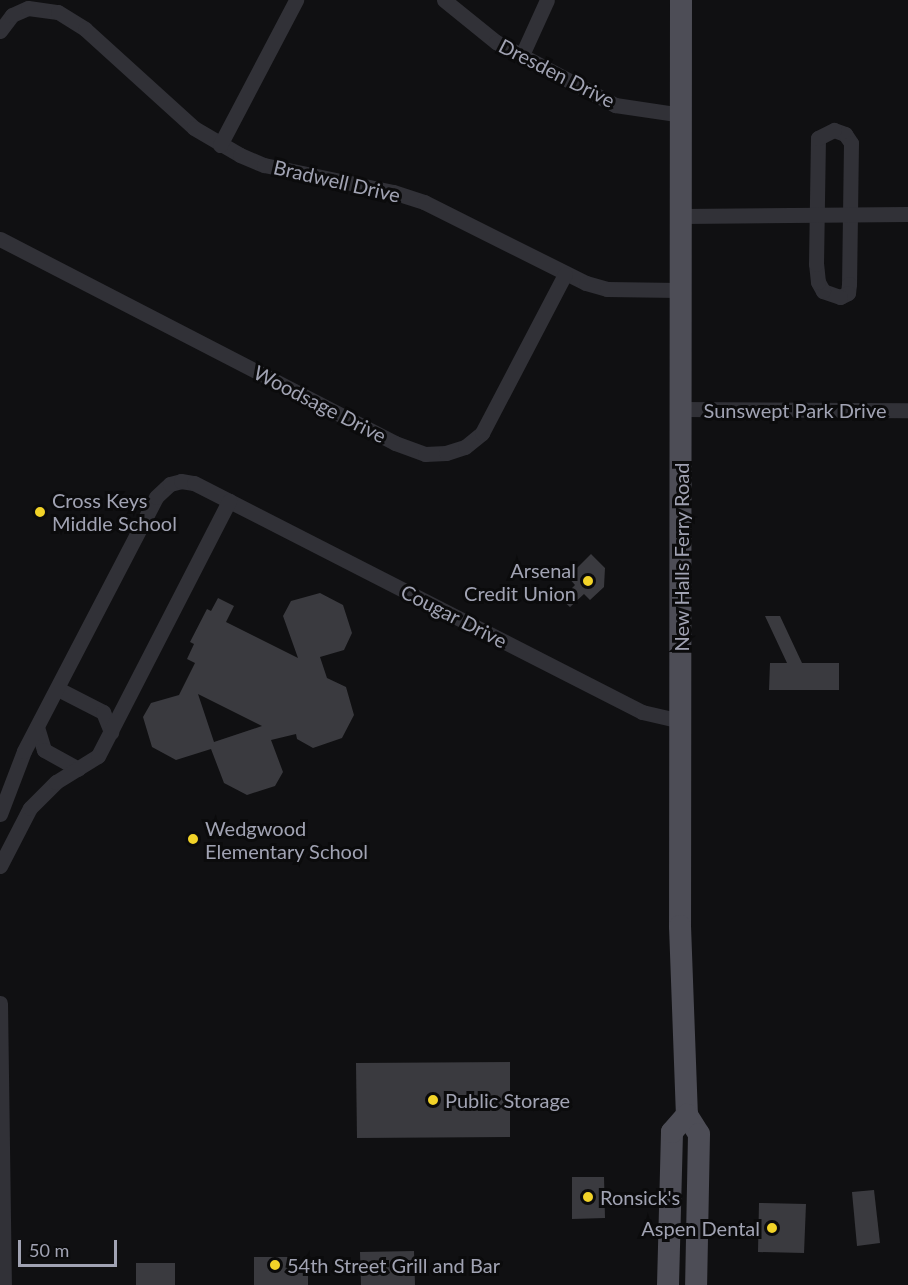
<!DOCTYPE html>
<html>
<head>
<meta charset="utf-8">
<style>
	body { margin:0 }
	#map { position:relative; width:908px; height:1285px; overflow:hidden; background:#101012; font-family:Lato,sans-serif }
	div>[style] { position:absolute }
	.building>* { inset:0; background:#3a3a3f }
	.minor>* { height:15px; margin:-7.5px; padding:0 7.5px; transform-origin:7.5px; border-radius:7.5px; background:#313137 }
	.primary>* { height:22px; margin:-11px; padding:0 11px; transform-origin:11px; border-radius:11px; background:#4d4d56 }
	.dots>* { width:16px; height:16px; translate:-50% -50%; box-sizing:border-box; border:3px solid #0b0b0c; border-radius:50% }
	span { translate:-50% -50%; white-space:nowrap; text-align:center; line-height:1.15; -webkit-text-stroke:6px #0b0b0c; paint-order:stroke }
	.street-label { font-size:20px; color:#a1a3b3 }
	.poi-label { font-size:20px; color:#a1a3b3 }
	.left { translate:0 -50%; text-align:left }
	.right { translate:-100% -50%; text-align:right }
	.scale { position:absolute; left:18px; top:1240px; width:99px; height:27px; box-sizing:border-box; border:3px solid #a1a3b3; border-top:0; padding-left:8px; font-size:18px; line-height:21px; white-space:nowrap; color:#a1a3b3; -webkit-text-stroke:4px #0b0b0c; paint-order:stroke }
</style>
</head>
<body>
<div id="map">
	<div class="building">
		<i style="clip-path:polygon(591px 554px,605px 568px,604px 587px,590px 600px,584px 594px,570px 607px,561px 599px,575px 585px,568px 577px)"></i>
		<i style="clip-path:polygon(evenodd,320px 593px,343px 605px,352px 633px,344px 650px,320px 657px,327px 678px,346px 687px,354px 715px,342px 738px,313px 748px,297px 739px,296px 734px,271px 740px,283px 772px,275px 786px,247px 795px,224px 783px,211px 749px,176px 760px,152px 747px,143px 717px,151px 703px,179px 695px,195px 663px,187px 659px,194px 644px,190px 642px,207px 609px,211px 611px,218px 598px,234px 606px,226px 622px,298px 658px,283px 616px,291px 601px,320px 593px,198px 694px,262px 726px,214px 742px,198px 694px)"></i>
		<i style="clip-path:polygon(765px 616px,780px 616px,802px 663px,839px 663px,839px 690px,769px 690px,770px 663px,787px 663px)"></i>
		<i style="clip-path:polygon(510px 1062px,510px 1137px,357px 1138px,356px 1063px)"></i>
		<i style="clip-path:polygon(572px 1177px,604px 1177px,605px 1218px,572px 1219px)"></i>
		<i style="clip-path:polygon(874px 1190px,880px 1243px,857px 1246px,852px 1192px)"></i>
		<i style="clip-path:polygon(759px 1203px,806px 1204px,804px 1253px,758px 1252px)"></i>
		<i style="clip-path:polygon(414px 1251px,415px 1285px,361px 1285px,360px 1252px)"></i>
		<i style="clip-path:polygon(254px 1257px,295px 1257px,295px 1273px,308px 1273px,308px 1285px,254px 1285px)"></i>
		<i style="clip-path:polygon(136px 1263px,175px 1263px,175px 1285px,136px 1285px)"></i>
	</div>
	<div class="minor">
		<i style="left:444px;top:0;width:67px;rotate:38.9deg"></i>
		<i style="left:496px;top:42px;width:135px;rotate:27.9deg"></i>
		<i style="left:615px;top:105px;width:69px;rotate:8.4deg"></i>
		<i style="left:0;top:31px;width:20px;rotate:-53deg"></i>
		<i style="left:12px;top:15px;width:17px;rotate:-24deg"></i>
		<i style="left:28px;top:8px;width:30px;rotate:8deg"></i>
		<i style="left:58px;top:12px;width:32px;rotate:32deg"></i>
		<i style="left:85px;top:29px;width:147px;rotate:42.2deg"></i>
		<i style="left:194px;top:128px;width:53px;rotate:30.4deg"></i>
		<i style="left:240px;top:155px;width:26px;rotate:23deg"></i>
		<i style="left:264px;top:165px;width:132px;rotate:11.8deg"></i>
		<i style="left:393px;top:192px;width:33px;rotate:18deg"></i>
		<i style="left:424px;top:202px;width:181px;rotate:26.6deg"></i>
		<i style="left:586px;top:283px;width:22px;rotate:16deg"></i>
		<i style="left:607px;top:289px;width:71px;rotate:0.8deg"></i>
		<i style="left:522px;top:55px;width:60px;rotate:-65.6deg"></i>
		<i style="left:834px;top:130px;width:12px;rotate:20deg"></i>
		<i style="left:845px;top:134px;width:11px;rotate:56deg"></i>
		<i style="left:851px;top:143px;width:141px;rotate:90.8deg"></i>
		<i style="left:849px;top:284px;width:9px;rotate:96deg"></i>
		<i style="left:848px;top:293px;width:9px;rotate:153deg"></i>
		<i style="left:840px;top:297px;width:18px;rotate:-161deg"></i>
		<i style="left:823px;top:291px;width:10px;rotate:-119deg"></i>
		<i style="left:818px;top:282px;width:18px;rotate:-96deg"></i>
		<i style="left:816px;top:264px;width:126px;rotate:-89.1deg"></i>
		<i style="left:818px;top:138px;width:18px;rotate:-27deg"></i>
		<i style="left:220px;top:145px;width:164px;rotate:-62.3deg"></i>
		<i style="left:683px;top:216px;width:225px;rotate:-0.5deg"></i>
		<i style="left:0;top:239px;width:445px;rotate:27.3deg"></i>
		<i style="left:395px;top:443px;width:32px;rotate:20deg"></i>
		<i style="left:425px;top:454px;width:21px;rotate:-3deg"></i>
		<i style="left:446px;top:453px;width:20px;rotate:-18deg"></i>
		<i style="left:465px;top:447px;width:22px;rotate:-39deg"></i>
		<i style="left:482px;top:433px;width:179px;rotate:-62.4deg"></i>
		<i style="left:681px;top:409px;width:227px;rotate:0.3deg"></i>
		<i style="left:58px;top:689px;width:51px;rotate:27.1deg"></i>
		<i style="left:103px;top:712px;width:22px;rotate:68deg"></i>
		<i style="left:37px;top:727px;width:24px;rotate:73deg"></i>
		<i style="left:44px;top:750px;width:39px;rotate:29deg"></i>
		<i style="left:0;top:814px;width:67px;rotate:-69.1deg"></i>
		<i style="left:24px;top:751px;width:286px;rotate:-62.5deg"></i>
		<i style="left:156px;top:497px;width:19px;rotate:-43deg"></i>
		<i style="left:170px;top:484px;width:11px;rotate:-15deg"></i>
		<i style="left:181px;top:481px;width:13px;rotate:9deg"></i>
		<i style="left:194px;top:483px;width:503px;rotate:27.07deg"></i>
		<i style="left:642px;top:712px;width:40px;rotate:13deg"></i>
		<i style="left:0;top:866px;width:65px;rotate:-62.7deg"></i>
		<i style="left:30px;top:808px;width:37px;rotate:-45deg"></i>
		<i style="left:56px;top:782px;width:49px;rotate:-31.8deg"></i>
		<i style="left:98px;top:756px;width:287px;rotate:-62.8deg"></i>
		<i style="left:0;top:1003px;width:282px;rotate:89.2deg"></i>
	</div>
	<div class="primary">
		<i style="left:681px;top:0;width:926px;rotate:90.06deg"></i>
		<i style="left:680px;top:926px;width:189px;rotate:87.9deg"></i>
		<i style="left:687px;top:1115px;width:22px;rotate:58deg"></i>
		<i style="left:699px;top:1134px;width:151px;rotate:91.1deg"></i>
		<i style="left:668px;top:1285px;width:153px;rotate:-88.5deg"></i>
		<i style="left:672px;top:1132px;width:23px;rotate:-49deg"></i>
	</div>
	<div class="dots">
		<i style="left:40px;top:512px;background:#f2d328"></i>
		<i style="left:588px;top:581px;background:#f2d328"></i>
		<i style="left:193px;top:839px;background:#f2d328"></i>
		<i style="left:433px;top:1100px;background:#f2d328"></i>
		<i style="left:588px;top:1197px;background:#f2d328"></i>
		<i style="left:772px;top:1228px;background:#f2d328"></i>
		<i style="left:275px;top:1265px;background:#f2d328"></i>
	</div>
	<div class="street-label">
		<span style="left:557px;top:73px;rotate:27deg">Dresden Drive</span>
		<span style="left:337px;top:181px;rotate:13deg">Bradwell Drive</span>
		<span style="left:320px;top:404px;rotate:27deg">Woodsage Drive</span>
		<span style="left:795px;top:410px">Sunswept Park Drive</span>
		<span style="left:681px;top:557px;rotate:-90deg">New Halls Ferry Road</span>
		<span style="left:454px;top:616px;rotate:27deg">Cougar Drive</span>
	</div>
	<div class="poi-label">
		<span class="left" style="left:52px;top:512px">Cross Keys<br>Middle School</span>
		<span class="right" style="left:576px;top:582px">Arsenal<br>Credit Union</span>
		<span class="left" style="left:205px;top:840px">Wedgwood<br>Elementary School</span>
		<span class="left" style="left:445px;top:1100px">Public Storage</span>
		<span class="left" style="left:600px;top:1197px">Ronsick's</span>
		<span class="right" style="left:760px;top:1228px">Aspen Dental</span>
		<span class="left" style="left:287px;top:1265px">54th Street Grill and Bar</span>
	</div>
	<div class="scale">50 m</div>
</div>
</body>
</html>
